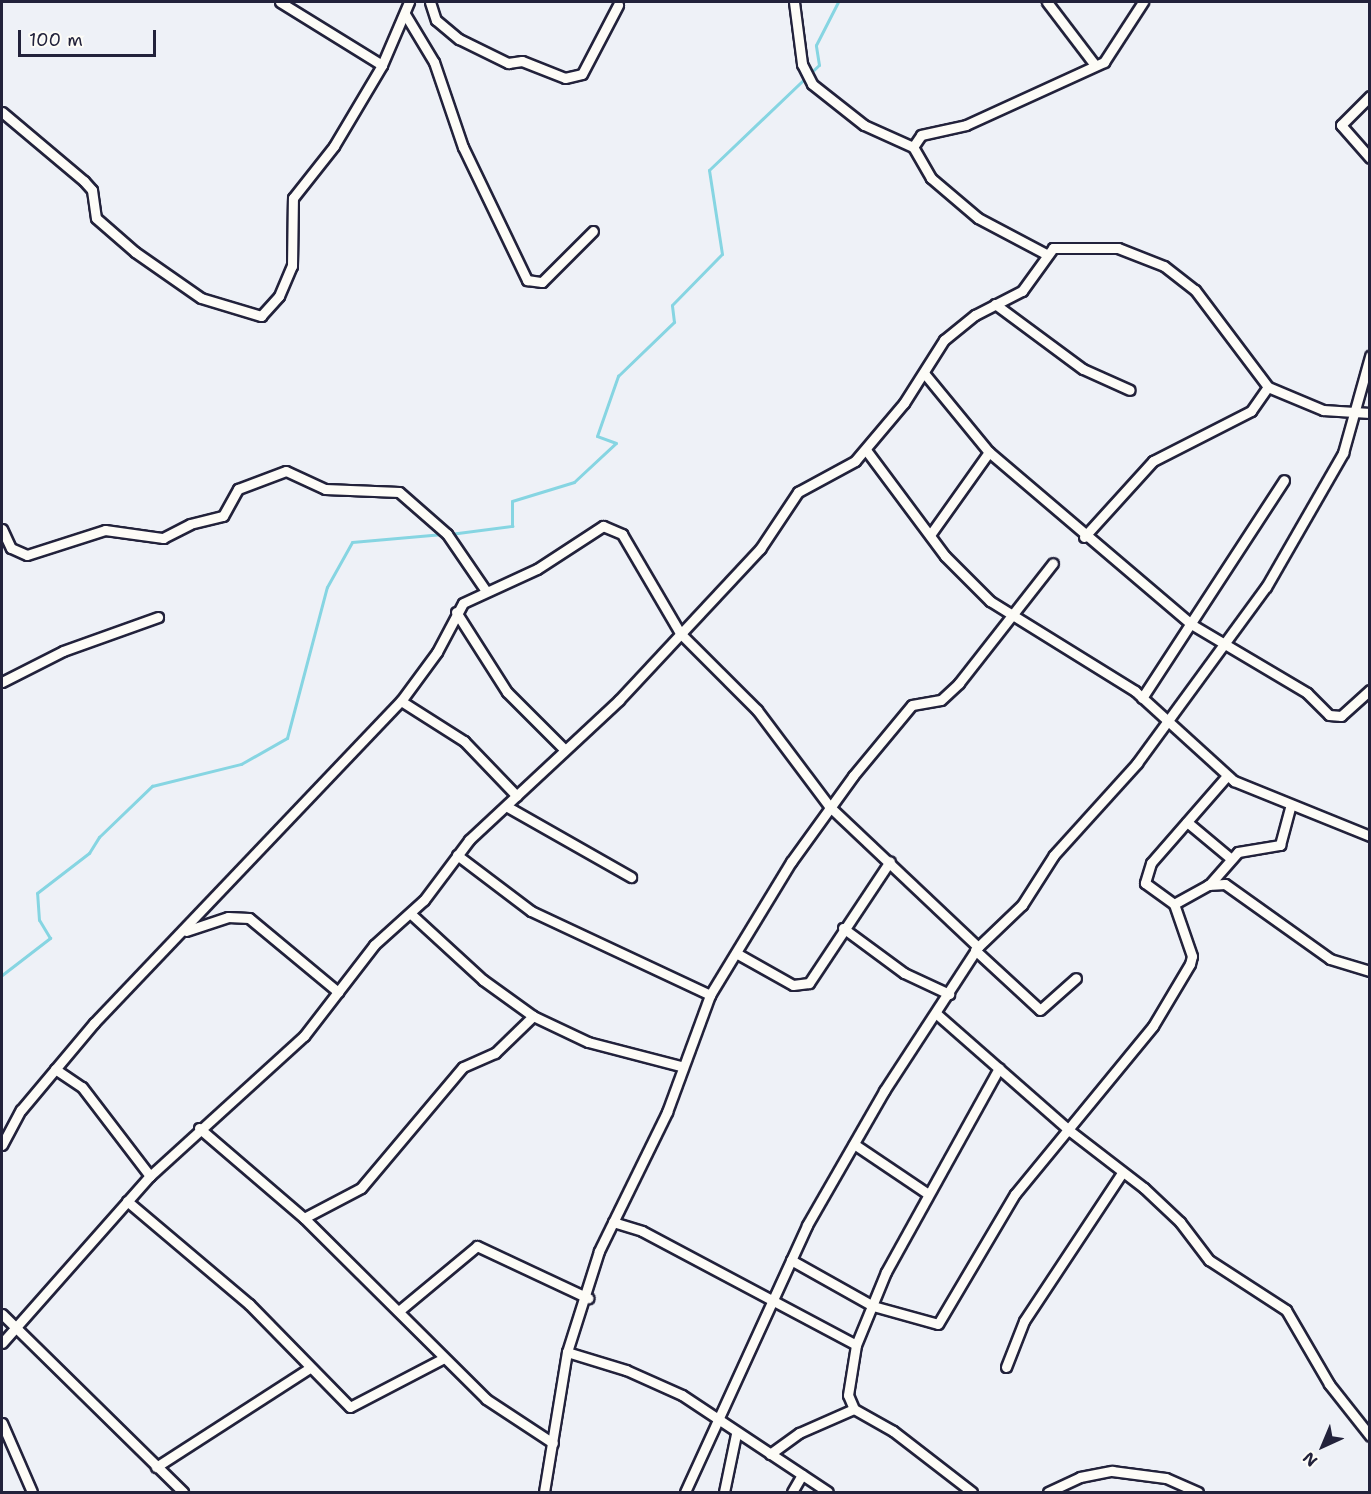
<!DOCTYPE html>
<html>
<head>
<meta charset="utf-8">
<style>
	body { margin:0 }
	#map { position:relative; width:1371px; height:1494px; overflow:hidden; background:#eef1f7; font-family:"Shantell Sans",sans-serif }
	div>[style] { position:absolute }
	.stream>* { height:3px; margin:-1.5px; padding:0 1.5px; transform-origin:1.5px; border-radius:1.5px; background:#86d5e2 }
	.roads { filter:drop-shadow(2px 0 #22223b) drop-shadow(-2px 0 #22223b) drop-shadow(0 2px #22223b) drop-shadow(0 -2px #22223b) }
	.street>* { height:9px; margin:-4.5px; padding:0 4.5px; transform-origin:4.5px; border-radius:4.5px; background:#fdfcf7 }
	span { translate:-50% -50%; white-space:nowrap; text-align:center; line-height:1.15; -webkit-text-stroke:5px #fdfcf7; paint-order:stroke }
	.frame { position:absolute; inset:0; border:3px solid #22223b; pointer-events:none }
	.north { position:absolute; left:1293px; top:1416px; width:60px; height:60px; -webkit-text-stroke:4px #fdfcf7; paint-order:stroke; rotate:224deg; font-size:16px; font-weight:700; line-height:24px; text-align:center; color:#22223b }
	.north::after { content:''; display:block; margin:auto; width:21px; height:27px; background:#22223b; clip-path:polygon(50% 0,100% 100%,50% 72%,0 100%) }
	.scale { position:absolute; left:18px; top:30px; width:138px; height:27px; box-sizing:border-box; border:3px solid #22223b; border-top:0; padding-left:8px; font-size:18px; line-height:21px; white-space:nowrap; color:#22223b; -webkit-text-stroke:4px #fdfcf7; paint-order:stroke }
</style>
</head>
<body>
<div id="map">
	<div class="stream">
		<i style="left:450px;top:534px;width:63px;rotate:-7.4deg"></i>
		<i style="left:512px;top:526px;width:25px;rotate:-90deg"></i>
		<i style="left:512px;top:501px;width:65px;rotate:-17deg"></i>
		<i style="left:574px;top:482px;width:57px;rotate:-42.9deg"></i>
		<i style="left:616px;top:443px;width:20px;rotate:-160deg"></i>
		<i style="left:597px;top:436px;width:64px;rotate:-70.7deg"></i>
		<i style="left:618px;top:376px;width:78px;rotate:-44deg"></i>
		<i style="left:674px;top:322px;width:17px;rotate:-97deg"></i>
		<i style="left:672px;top:305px;width:71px;rotate:-45.6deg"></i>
		<i style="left:722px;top:254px;width:85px;rotate:-98.8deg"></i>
		<i style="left:709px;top:170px;width:152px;rotate:-43.7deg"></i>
		<i style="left:819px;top:65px;width:20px;rotate:-99deg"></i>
		<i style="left:816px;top:45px;width:48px;rotate:-62.9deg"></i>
		<i style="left:2px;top:975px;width:61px;rotate:-37.6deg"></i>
		<i style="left:50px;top:938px;width:21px;rotate:-121deg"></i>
		<i style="left:39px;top:920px;width:27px;rotate:-94deg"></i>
		<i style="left:37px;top:893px;width:66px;rotate:-37.6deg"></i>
		<i style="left:89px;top:853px;width:19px;rotate:-58deg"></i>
		<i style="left:99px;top:837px;width:74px;rotate:-43.9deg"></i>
		<i style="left:152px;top:786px;width:92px;rotate:-13.9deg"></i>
		<i style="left:241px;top:764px;width:53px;rotate:-29.5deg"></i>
		<i style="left:287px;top:738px;width:156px;rotate:-75.2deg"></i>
		<i style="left:327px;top:587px;width:51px;rotate:-60.9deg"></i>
		<i style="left:352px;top:542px;width:91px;rotate:-5deg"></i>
	</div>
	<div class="roads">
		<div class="street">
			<i style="left:280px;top:2px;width:120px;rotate:31.7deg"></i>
			<i style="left:430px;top:2px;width:19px;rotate:72deg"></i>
			<i style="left:436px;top:20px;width:30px;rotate:40deg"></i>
			<i style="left:459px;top:39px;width:55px;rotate:26.1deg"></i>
			<i style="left:508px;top:63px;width:14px;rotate:-8deg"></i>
			<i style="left:522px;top:61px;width:46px;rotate:21.6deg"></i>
			<i style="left:565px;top:78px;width:17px;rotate:-13deg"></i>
			<i style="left:582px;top:74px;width:78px;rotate:-62.4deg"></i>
			<i style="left:794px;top:2px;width:63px;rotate:82.6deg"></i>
			<i style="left:802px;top:64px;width:22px;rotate:63deg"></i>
			<i style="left:812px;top:84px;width:66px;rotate:38.3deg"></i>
			<i style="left:864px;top:125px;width:54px;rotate:24.2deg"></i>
			<i style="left:1047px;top:2px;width:79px;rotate:52.7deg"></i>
			<i style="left:405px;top:14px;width:56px;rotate:58.9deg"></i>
			<i style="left:434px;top:62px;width:90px;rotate:71.2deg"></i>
			<i style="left:463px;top:147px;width:148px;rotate:64.3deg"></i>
			<i style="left:527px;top:280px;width:15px;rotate:8deg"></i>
			<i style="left:542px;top:282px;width:72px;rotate:-45deg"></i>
			<i style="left:1370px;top:96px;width:41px;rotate:135deg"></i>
			<i style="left:1341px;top:125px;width:44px;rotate:48.7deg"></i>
			<i style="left:2px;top:112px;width:107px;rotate:40.1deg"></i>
			<i style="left:84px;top:181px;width:12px;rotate:48deg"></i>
			<i style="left:92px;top:190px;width:28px;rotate:82deg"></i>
			<i style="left:96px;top:218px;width:52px;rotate:41.1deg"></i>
			<i style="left:135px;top:252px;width:80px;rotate:34.9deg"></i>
			<i style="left:201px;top:298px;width:63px;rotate:16.7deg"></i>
			<i style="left:261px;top:316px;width:27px;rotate:-48deg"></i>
			<i style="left:279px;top:296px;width:33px;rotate:-67deg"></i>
			<i style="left:292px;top:266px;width:68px;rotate:-89.2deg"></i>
			<i style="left:293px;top:198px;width:66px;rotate:-51.7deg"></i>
			<i style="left:334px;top:146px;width:94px;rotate:-59.3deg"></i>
			<i style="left:382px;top:65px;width:69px;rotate:-66.8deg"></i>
			<i style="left:1046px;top:254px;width:77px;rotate:-152.1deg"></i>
			<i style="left:978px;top:218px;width:62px;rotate:-139.6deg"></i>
			<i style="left:931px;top:178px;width:36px;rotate:-120deg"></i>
			<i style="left:913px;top:147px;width:14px;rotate:-56deg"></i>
			<i style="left:921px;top:135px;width:46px;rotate:-12.5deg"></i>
			<i style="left:966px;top:125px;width:152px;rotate:-24.5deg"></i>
			<i style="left:1104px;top:62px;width:72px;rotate:-57deg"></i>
			<i style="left:995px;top:304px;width:109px;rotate:36.5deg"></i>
			<i style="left:1083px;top:369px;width:51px;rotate:24.1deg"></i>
			<i style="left:924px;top:373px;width:102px;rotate:50.6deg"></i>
			<i style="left:989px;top:452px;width:265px;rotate:40.4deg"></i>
			<i style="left:1191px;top:624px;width:135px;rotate:30.7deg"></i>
			<i style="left:1307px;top:693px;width:31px;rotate:45deg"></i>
			<i style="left:1329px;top:715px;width:12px;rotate:5deg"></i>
			<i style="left:1341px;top:716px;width:39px;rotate:-42deg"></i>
			<i style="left:866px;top:450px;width:132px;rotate:53.3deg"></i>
			<i style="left:945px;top:556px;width:64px;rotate:45deg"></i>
			<i style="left:990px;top:601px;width:171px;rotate:31.8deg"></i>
			<i style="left:1135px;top:691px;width:134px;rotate:42.3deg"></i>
			<i style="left:1234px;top:781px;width:147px;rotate:22deg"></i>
			<i style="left:2px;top:529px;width:21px;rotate:65deg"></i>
			<i style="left:11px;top:548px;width:17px;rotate:24deg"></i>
			<i style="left:27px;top:555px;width:82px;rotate:-17.8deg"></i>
			<i style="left:105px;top:530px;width:59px;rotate:7.9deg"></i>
			<i style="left:163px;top:538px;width:30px;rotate:-27deg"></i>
			<i style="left:190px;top:524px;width:34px;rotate:-14deg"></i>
			<i style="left:223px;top:516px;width:31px;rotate:-61deg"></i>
			<i style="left:238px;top:489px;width:51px;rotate:-20.6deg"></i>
			<i style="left:286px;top:471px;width:43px;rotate:24.8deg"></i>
			<i style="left:325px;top:489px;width:74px;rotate:2.3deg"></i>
			<i style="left:399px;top:492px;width:64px;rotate:41.2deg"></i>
			<i style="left:447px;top:534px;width:69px;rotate:55.6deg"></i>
			<i style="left:930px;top:535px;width:102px;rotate:-54.6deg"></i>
			<i style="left:1084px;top:537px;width:103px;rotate:-47.8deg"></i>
			<i style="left:1153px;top:461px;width:110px;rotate:-27deg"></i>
			<i style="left:1251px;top:411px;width:29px;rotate:-55deg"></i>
			<i style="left:456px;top:612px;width:95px;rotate:57.5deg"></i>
			<i style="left:507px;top:692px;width:81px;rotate:45deg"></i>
			<i style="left:2px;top:682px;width:68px;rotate:-26.9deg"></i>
			<i style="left:63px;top:651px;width:101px;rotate:-19.7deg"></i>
			<i style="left:1142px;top:698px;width:260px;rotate:-56.9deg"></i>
			<i style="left:401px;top:701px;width:75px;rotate:32.4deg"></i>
			<i style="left:464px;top:741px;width:76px;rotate:46.1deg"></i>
			<i style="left:1226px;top:777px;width:114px;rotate:131.1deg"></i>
			<i style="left:1151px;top:863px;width:21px;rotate:107deg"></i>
			<i style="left:1145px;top:883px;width:36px;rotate:36deg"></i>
			<i style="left:1174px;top:904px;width:39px;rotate:-29deg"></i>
			<i style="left:1208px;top:885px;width:17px;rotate:-3deg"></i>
			<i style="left:1225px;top:884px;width:129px;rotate:35.5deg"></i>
			<i style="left:1330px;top:959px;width:42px;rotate:16.7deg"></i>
			<i style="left:506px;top:806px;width:144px;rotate:29.6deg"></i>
			<i style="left:1187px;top:822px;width:56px;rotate:39.9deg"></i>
			<i style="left:457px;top:855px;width:93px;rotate:37.1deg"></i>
			<i style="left:531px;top:911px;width:198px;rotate:25.1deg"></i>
			<i style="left:1209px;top:885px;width:44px;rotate:-48.7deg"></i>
			<i style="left:1238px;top:852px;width:43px;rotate:-9.5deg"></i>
			<i style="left:1280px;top:845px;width:39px;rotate:-75deg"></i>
			<i style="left:411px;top:914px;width:98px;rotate:42.5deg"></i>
			<i style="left:483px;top:980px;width:62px;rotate:35.8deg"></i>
			<i style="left:533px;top:1016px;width:61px;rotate:25.3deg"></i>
			<i style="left:588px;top:1042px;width:95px;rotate:14.6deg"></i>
			<i style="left:843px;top:928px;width:76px;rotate:36.4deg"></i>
			<i style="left:904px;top:973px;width:50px;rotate:25deg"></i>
			<i style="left:186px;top:931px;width:44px;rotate:-18.4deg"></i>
			<i style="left:228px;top:917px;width:21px;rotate:3deg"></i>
			<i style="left:249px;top:918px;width:116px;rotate:39.7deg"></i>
			<i style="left:975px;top:950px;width:88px;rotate:42.7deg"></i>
			<i style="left:1040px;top:1010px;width:48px;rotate:-41.6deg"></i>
			<i style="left:736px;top:953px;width:65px;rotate:29.3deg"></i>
			<i style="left:793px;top:985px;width:16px;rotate:-7deg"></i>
			<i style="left:809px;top:983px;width:146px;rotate:-56.4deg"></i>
			<i style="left:938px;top:1015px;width:176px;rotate:41.3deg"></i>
			<i style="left:1070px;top:1131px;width:93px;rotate:37.6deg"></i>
			<i style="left:1144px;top:1188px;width:50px;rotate:43.4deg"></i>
			<i style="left:1180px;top:1222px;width:48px;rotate:52.7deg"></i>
			<i style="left:1209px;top:1260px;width:92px;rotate:33deg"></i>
			<i style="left:1286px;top:1310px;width:86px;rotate:59.8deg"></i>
			<i style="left:1329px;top:1384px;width:66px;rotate:51.7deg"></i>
			<i style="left:55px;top:1069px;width:32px;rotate:34deg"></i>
			<i style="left:82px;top:1087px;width:112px;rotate:52.6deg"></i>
			<i style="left:199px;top:1128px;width:138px;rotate:40.6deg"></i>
			<i style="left:304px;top:1218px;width:257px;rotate:44.8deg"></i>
			<i style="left:486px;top:1399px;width:80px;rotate:33.3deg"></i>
			<i style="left:854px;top:1144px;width:89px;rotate:34deg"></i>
			<i style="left:2px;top:1145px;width:40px;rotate:-62deg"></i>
			<i style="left:21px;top:1110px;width:114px;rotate:-50deg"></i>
			<i style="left:94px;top:1023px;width:445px;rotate:-46.4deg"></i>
			<i style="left:401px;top:701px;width:61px;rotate:-53.7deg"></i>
			<i style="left:437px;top:652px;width:55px;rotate:-62deg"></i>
			<i style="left:463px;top:603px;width:81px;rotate:-24.7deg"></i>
			<i style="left:537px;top:569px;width:79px;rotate:-33.1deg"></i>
			<i style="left:603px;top:526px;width:21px;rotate:23deg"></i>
			<i style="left:622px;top:534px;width:115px;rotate:59.6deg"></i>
			<i style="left:680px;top:633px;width:109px;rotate:45deg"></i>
			<i style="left:757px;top:710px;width:120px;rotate:53.1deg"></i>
			<i style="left:829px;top:806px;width:205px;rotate:43.4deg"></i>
			<i style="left:127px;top:1201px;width:160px;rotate:40.2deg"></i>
			<i style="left:249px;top:1304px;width:144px;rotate:45.6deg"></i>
			<i style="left:350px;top:1407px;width:106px;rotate:-27.5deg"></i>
			<i style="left:304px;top:1218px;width:64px;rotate:-27.8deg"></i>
			<i style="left:361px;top:1188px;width:158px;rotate:-49.9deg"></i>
			<i style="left:463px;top:1067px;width:35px;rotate:-24deg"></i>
			<i style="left:495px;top:1053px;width:53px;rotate:-44.2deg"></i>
			<i style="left:613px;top:1222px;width:30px;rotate:17deg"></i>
			<i style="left:642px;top:1231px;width:242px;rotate:28deg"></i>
			<i style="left:791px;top:1260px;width:94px;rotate:29.3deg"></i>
			<i style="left:873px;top:1306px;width:67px;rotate:15.5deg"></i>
			<i style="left:938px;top:1324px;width:151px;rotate:-59.4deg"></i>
			<i style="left:1015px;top:1194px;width:217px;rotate:-50.6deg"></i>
			<i style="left:1153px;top:1026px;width:72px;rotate:-59.2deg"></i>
			<i style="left:1190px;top:964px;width:8px;rotate:-76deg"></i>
			<i style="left:1192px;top:956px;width:55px;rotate:-109.1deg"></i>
			<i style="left:400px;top:1310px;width:100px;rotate:-39.7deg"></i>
			<i style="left:477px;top:1246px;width:123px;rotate:25.1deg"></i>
			<i style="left:2px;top:1314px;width:254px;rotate:44.5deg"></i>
			<i style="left:2px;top:1343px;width:223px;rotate:-48.5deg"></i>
			<i style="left:150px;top:1176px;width:208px;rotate:-42.3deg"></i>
			<i style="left:304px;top:1036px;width:115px;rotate:-52.4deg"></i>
			<i style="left:374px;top:945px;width:67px;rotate:-42deg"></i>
			<i style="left:424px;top:900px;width:75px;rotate:-53.1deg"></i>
			<i style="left:469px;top:840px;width:205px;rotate:-43deg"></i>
			<i style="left:619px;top:700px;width:207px;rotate:-47deg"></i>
			<i style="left:760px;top:549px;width:69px;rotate:-56.3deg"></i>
			<i style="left:798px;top:492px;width:65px;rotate:-28.5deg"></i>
			<i style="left:855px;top:461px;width:76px;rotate:-49.8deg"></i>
			<i style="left:904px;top:403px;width:75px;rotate:-57.6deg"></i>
			<i style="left:944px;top:340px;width:40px;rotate:-39deg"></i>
			<i style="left:975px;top:315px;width:53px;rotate:-27.1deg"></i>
			<i style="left:1022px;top:291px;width:53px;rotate:-54.2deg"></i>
			<i style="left:1053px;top:248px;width:65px"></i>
			<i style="left:1118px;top:248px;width:49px;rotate:21.4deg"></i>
			<i style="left:1164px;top:266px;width:39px;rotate:38deg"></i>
			<i style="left:1195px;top:290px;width:121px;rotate:53deg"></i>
			<i style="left:1268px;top:387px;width:60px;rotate:22.7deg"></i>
			<i style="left:1323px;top:410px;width:47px;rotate:3.7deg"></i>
			<i style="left:567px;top:1352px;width:62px;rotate:17deg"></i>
			<i style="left:626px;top:1370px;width:61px;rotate:24.1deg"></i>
			<i style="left:682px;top:1395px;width:175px;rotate:33.6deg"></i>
			<i style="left:1006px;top:1367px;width:49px;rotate:-68.6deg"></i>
			<i style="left:1024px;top:1321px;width:178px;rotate:-56.5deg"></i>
			<i style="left:2px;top:1423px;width:75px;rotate:66.5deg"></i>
			<i style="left:770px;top:1454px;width:36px;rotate:-36deg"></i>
			<i style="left:799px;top:1433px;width:60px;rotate:-23.6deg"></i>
			<i style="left:156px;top:1467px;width:181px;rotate:-32.8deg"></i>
			<i style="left:544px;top:1492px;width:142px;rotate:-80.7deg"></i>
			<i style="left:567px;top:1352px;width:106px;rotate:-72.4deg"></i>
			<i style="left:599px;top:1251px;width:155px;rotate:-63.9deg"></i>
			<i style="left:667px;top:1112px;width:125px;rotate:-69.8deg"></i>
			<i style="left:710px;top:995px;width:156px;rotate:-58.7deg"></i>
			<i style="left:791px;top:862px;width:106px;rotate:-54.2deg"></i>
			<i style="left:853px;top:776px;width:92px;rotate:-50.3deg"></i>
			<i style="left:912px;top:705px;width:29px;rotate:-10deg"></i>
			<i style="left:941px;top:700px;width:25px;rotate:-43deg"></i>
			<i style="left:959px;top:683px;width:152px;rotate:-51.9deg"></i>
			<i style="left:685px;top:1492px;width:294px;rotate:-65.4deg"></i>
			<i style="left:807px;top:1225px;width:155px;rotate:-60.1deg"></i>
			<i style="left:884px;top:1091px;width:172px;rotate:-56.9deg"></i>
			<i style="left:978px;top:947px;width:61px;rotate:-43.7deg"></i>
			<i style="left:1022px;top:905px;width:59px;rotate:-57.4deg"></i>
			<i style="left:1054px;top:855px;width:124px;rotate:-47.9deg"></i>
			<i style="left:1137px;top:763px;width:218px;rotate:-53.8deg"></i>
			<i style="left:1266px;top:587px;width:155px;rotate:-60.1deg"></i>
			<i style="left:1343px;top:453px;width:101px;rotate:-74.4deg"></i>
			<i style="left:724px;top:1492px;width:59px;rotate:-78.3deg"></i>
			<i style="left:792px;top:1492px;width:20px;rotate:-60deg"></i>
			<i style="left:972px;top:1492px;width:100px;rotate:-142.3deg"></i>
			<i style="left:893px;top:1431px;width:45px;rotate:-150.6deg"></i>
			<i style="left:854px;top:1409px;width:15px;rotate:-113deg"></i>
			<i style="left:848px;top:1395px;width:51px;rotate:-80.9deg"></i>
			<i style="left:856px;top:1345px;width:79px;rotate:-67.7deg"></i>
			<i style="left:886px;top:1272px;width:233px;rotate:-61deg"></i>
			<i style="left:1048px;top:1492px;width:35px;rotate:-25deg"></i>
			<i style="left:1080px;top:1477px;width:33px;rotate:-11deg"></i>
			<i style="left:1112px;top:1471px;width:54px;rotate:7.4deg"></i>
			<i style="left:1166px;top:1478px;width:35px;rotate:24deg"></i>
		</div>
	</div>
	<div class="frame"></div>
	<div class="north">N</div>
	<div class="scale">100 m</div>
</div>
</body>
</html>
